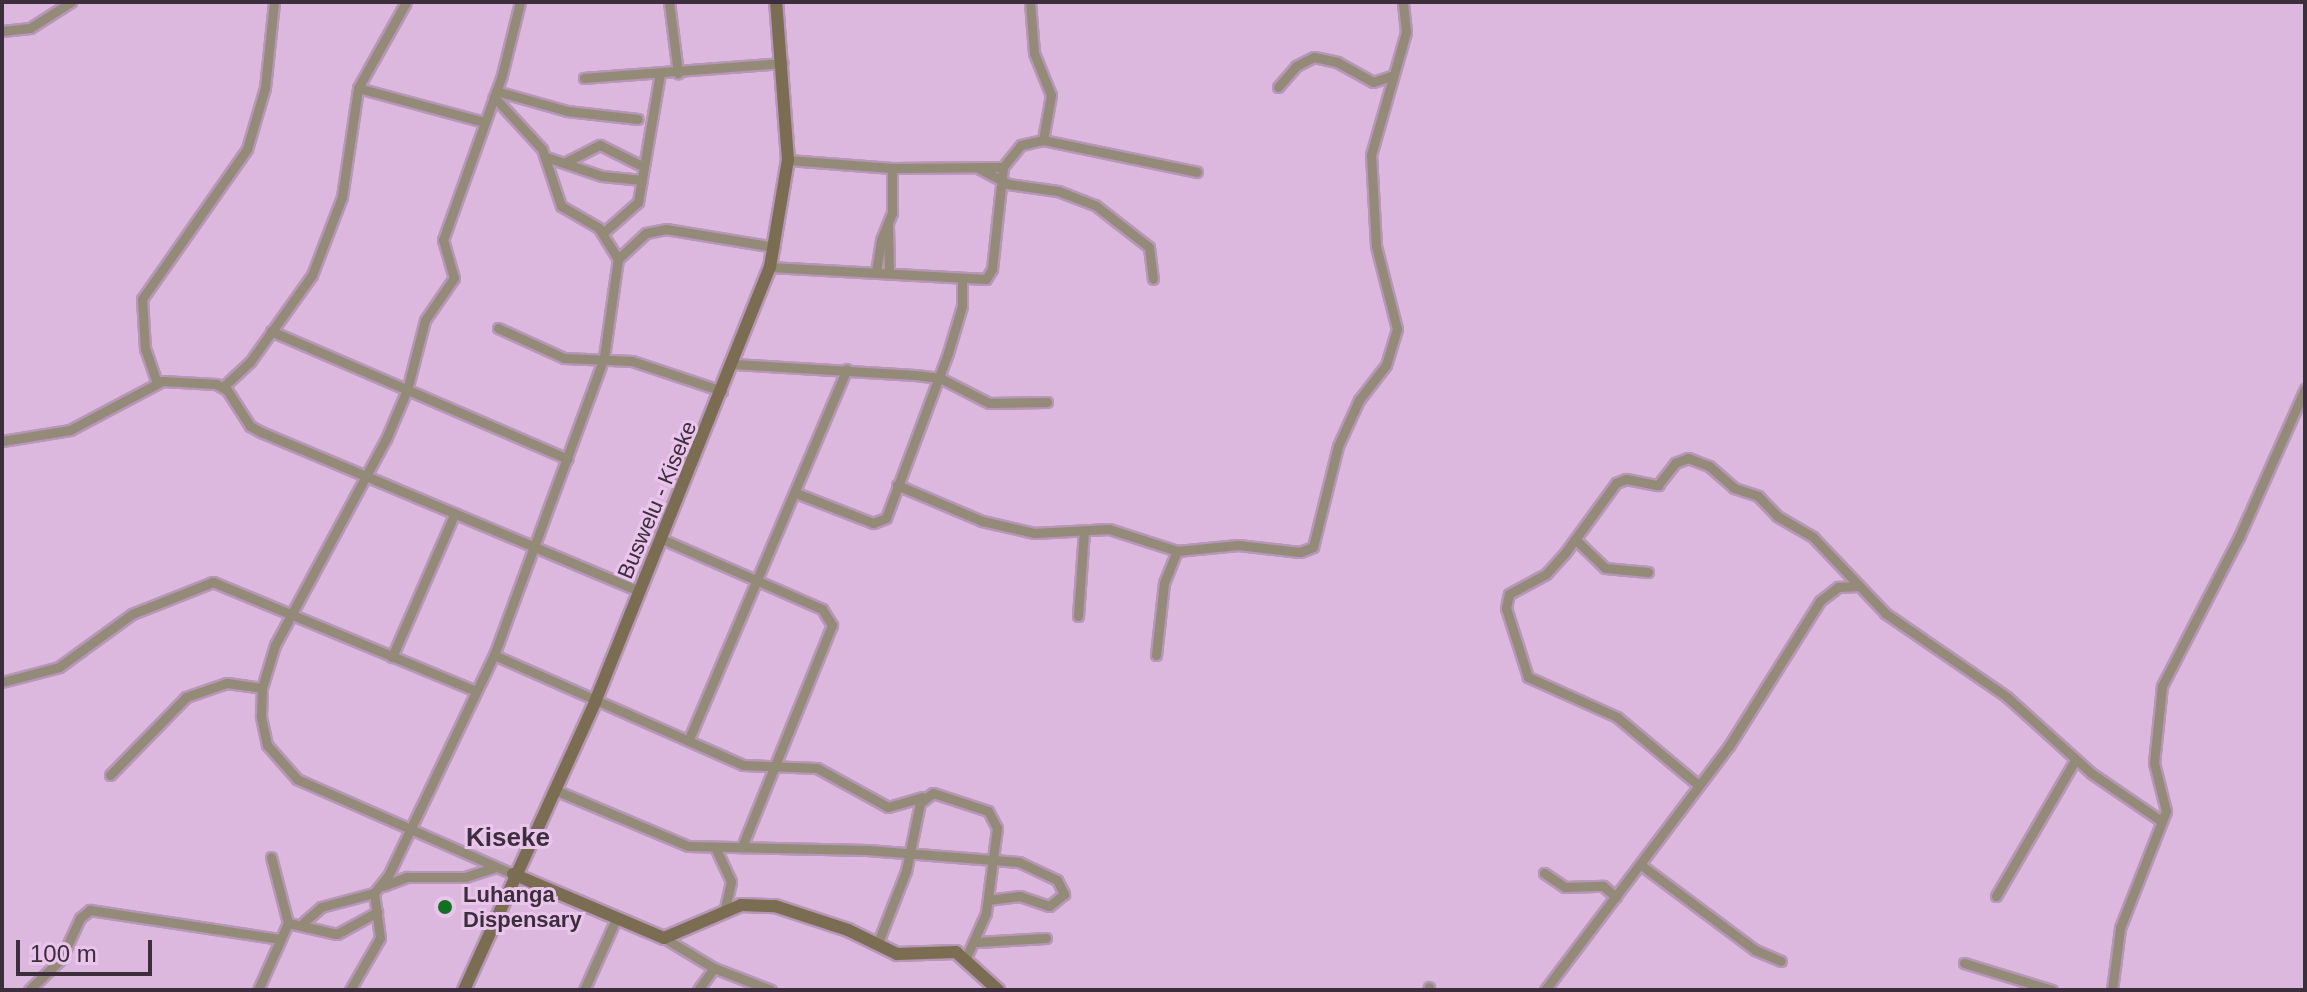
<!DOCTYPE html>
<html>
<head>
<meta charset="utf-8">
<style>
	body { margin:0 }
	#map { position:relative; width:2307px; height:992px; overflow:hidden; background:#ddb8de; font-family:Helvetica,sans-serif }
	div>[style] { position:absolute }
	.roads { filter:drop-shadow(2px 0 #b697b7) drop-shadow(-2px 0 #b697b7) drop-shadow(0 2px #b697b7) drop-shadow(0 -2px #b697b7) }
	.street>* { height:9px; margin:-4.5px; padding:0 4.5px; transform-origin:4.5px; border-radius:4.5px; background:#938a77 }
	.secondary>* { height:12px; margin:-6px; padding:0 6px; transform-origin:6px; border-radius:6px; background:#7b6d51 }
	.dots>* { width:22px; height:22px; translate:-50% -50%; box-sizing:border-box; border:4px solid #eac5eb; border-radius:50% }
	span { translate:-50% -50%; white-space:nowrap; text-align:center; line-height:1.15; -webkit-text-stroke:6px #eac5eb; paint-order:stroke }
	.street-label { font-size:22px; color:#3c2e3d }
	.poi-label { font-size:22px; color:#3c2e3d; font-weight:700 }
	.left { translate:0 -50%; text-align:left }
	.quarter-label { font-size:26px; color:#3c2e3d; font-weight:700 }
	.frame { position:absolute; inset:0; border:4px solid #3c2e3d; pointer-events:none }
	.scale { position:absolute; left:16px; top:940px; width:136px; height:36px; box-sizing:border-box; border:4px solid #3c2e3d; border-top:0; padding-left:10px; font-size:24px; line-height:28px; white-space:nowrap; color:#3c2e3d; -webkit-text-stroke:6px #eac5eb; paint-order:stroke }
</style>
</head>
<body>
<div id="map">
	<div class="roads">
		<div class="street">
			<i style="left:669px;top:2px;width:72px;rotate:82.8deg"></i>
			<i style="left:1030px;top:2px;width:51px;rotate:85.5deg"></i>
			<i style="left:1034px;top:53px;width:45px;rotate:68deg"></i>
			<i style="left:1051px;top:95px;width:46px;rotate:100.1deg"></i>
			<i style="left:2px;top:31px;width:28px;rotate:-6deg"></i>
			<i style="left:30px;top:28px;width:49px;rotate:-32.4deg"></i>
			<i style="left:584px;top:78px;width:199px;rotate:-4.3deg"></i>
			<i style="left:1278px;top:87px;width:28px;rotate:-49deg"></i>
			<i style="left:1296px;top:66px;width:20px;rotate:-27deg"></i>
			<i style="left:1314px;top:57px;width:24px;rotate:12deg"></i>
			<i style="left:1337px;top:62px;width:41px;rotate:29.1deg"></i>
			<i style="left:1373px;top:82px;width:19px;rotate:-18deg"></i>
			<i style="left:358px;top:88px;width:131px;rotate:15.1deg"></i>
			<i style="left:496px;top:91px;width:74px;rotate:15.7deg"></i>
			<i style="left:567px;top:111px;width:71px;rotate:6.4deg"></i>
			<i style="left:546px;top:157px;width:59px;rotate:18.7deg"></i>
			<i style="left:602px;top:176px;width:40px;rotate:5.7deg"></i>
			<i style="left:788px;top:160px;width:104px;rotate:4.4deg"></i>
			<i style="left:892px;top:168px;width:111px;rotate:-0.5deg"></i>
			<i style="left:566px;top:162px;width:38px;rotate:-27deg"></i>
			<i style="left:600px;top:145px;width:49px;rotate:26.6deg"></i>
			<i style="left:980px;top:169px;width:32px;rotate:28deg"></i>
			<i style="left:1008px;top:184px;width:50px;rotate:8deg"></i>
			<i style="left:1058px;top:191px;width:40px;rotate:21deg"></i>
			<i style="left:1095px;top:205px;width:68px;rotate:37.9deg"></i>
			<i style="left:1149px;top:247px;width:32px;rotate:83deg"></i>
			<i style="left:888px;top:226px;width:47px;rotate:88.8deg"></i>
			<i style="left:603px;top:233px;width:47px;rotate:-41.5deg"></i>
			<i style="left:638px;top:202px;width:131px;rotate:-80.3deg"></i>
			<i style="left:618px;top:259px;width:38px;rotate:-43deg"></i>
			<i style="left:646px;top:233px;width:20px;rotate:-11deg"></i>
			<i style="left:666px;top:229px;width:110px;rotate:9.4deg"></i>
			<i style="left:770px;top:267px;width:216px;rotate:3.2deg"></i>
			<i style="left:986px;top:279px;width:12px;rotate:-59deg"></i>
			<i style="left:992px;top:269px;width:103px;rotate:-83.8deg"></i>
			<i style="left:1003px;top:167px;width:28px;rotate:-51deg"></i>
			<i style="left:1021px;top:145px;width:23px;rotate:-13deg"></i>
			<i style="left:1043px;top:140px;width:157px;rotate:11.7deg"></i>
			<i style="left:876px;top:272px;width:32px;rotate:-81deg"></i>
			<i style="left:881px;top:240px;width:29px;rotate:-68deg"></i>
			<i style="left:892px;top:213px;width:45px;rotate:-90deg"></i>
			<i style="left:498px;top:328px;width:72px;rotate:24.4deg"></i>
			<i style="left:564px;top:358px;width:68px;rotate:2.5deg"></i>
			<i style="left:632px;top:361px;width:95px;rotate:18.4deg"></i>
			<i style="left:271px;top:331px;width:323px;rotate:23.3deg"></i>
			<i style="left:734px;top:364px;width:181px;rotate:3.5deg"></i>
			<i style="left:915px;top:375px;width:25px;rotate:7deg"></i>
			<i style="left:940px;top:378px;width:55px;rotate:27deg"></i>
			<i style="left:989px;top:403px;width:58px;rotate:-1deg"></i>
			<i style="left:157px;top:383px;width:36px;rotate:-109deg"></i>
			<i style="left:145px;top:349px;width:50px;rotate:-93.4deg"></i>
			<i style="left:142px;top:299px;width:183px;rotate:-55deg"></i>
			<i style="left:247px;top:149px;width:64px;rotate:-73.6deg"></i>
			<i style="left:265px;top:88px;width:86px;rotate:-84deg"></i>
			<i style="left:223px;top:387px;width:37px;rotate:-43deg"></i>
			<i style="left:250px;top:362px;width:107px;rotate:-54.5deg"></i>
			<i style="left:312px;top:275px;width:84px;rotate:-69deg"></i>
			<i style="left:342px;top:197px;width:110px;rotate:-81.6deg"></i>
			<i style="left:358px;top:88px;width:98px;rotate:-60.8deg"></i>
			<i style="left:2px;top:441px;width:69px;rotate:-9.2deg"></i>
			<i style="left:70px;top:430px;width:104px;rotate:-28deg"></i>
			<i style="left:162px;top:381px;width:54px;rotate:3.2deg"></i>
			<i style="left:216px;top:384px;width:13px;rotate:29deg"></i>
			<i style="left:227px;top:390px;width:43px;rotate:57.4deg"></i>
			<i style="left:250px;top:426px;width:13px;rotate:29deg"></i>
			<i style="left:261px;top:432px;width:411px;rotate:22.8deg"></i>
			<i style="left:897px;top:485px;width:92px;rotate:23deg"></i>
			<i style="left:982px;top:521px;width:53px;rotate:13deg"></i>
			<i style="left:1034px;top:533px;width:75px;rotate:-3.1deg"></i>
			<i style="left:1109px;top:529px;width:71px;rotate:17.9deg"></i>
			<i style="left:1177px;top:551px;width:61px;rotate:-5.6deg"></i>
			<i style="left:1238px;top:545px;width:62px;rotate:6.4deg"></i>
			<i style="left:1300px;top:552px;width:14px;rotate:-21deg"></i>
			<i style="left:1313px;top:547px;width:104px;rotate:-76.1deg"></i>
			<i style="left:1338px;top:446px;width:51px;rotate:-65.5deg"></i>
			<i style="left:1359px;top:400px;width:44px;rotate:-52.4deg"></i>
			<i style="left:1386px;top:365px;width:38px;rotate:-73deg"></i>
			<i style="left:1397px;top:329px;width:86px;rotate:-104.2deg"></i>
			<i style="left:1376px;top:246px;width:91px;rotate:-93.1deg"></i>
			<i style="left:1371px;top:155px;width:128px;rotate:-74.1deg"></i>
			<i style="left:1406px;top:32px;width:30px;rotate:-96deg"></i>
			<i style="left:796px;top:493px;width:83px;rotate:21.3deg"></i>
			<i style="left:873px;top:523px;width:14px;rotate:-21deg"></i>
			<i style="left:886px;top:518px;width:176px;rotate:-69.4deg"></i>
			<i style="left:948px;top:353px;width:49px;rotate:-73.4deg"></i>
			<i style="left:962px;top:306px;width:26px;rotate:-90deg"></i>
			<i style="left:662px;top:539px;width:175px;rotate:23.6deg"></i>
			<i style="left:822px;top:609px;width:19px;rotate:58deg"></i>
			<i style="left:832px;top:625px;width:240px;rotate:112.1deg"></i>
			<i style="left:1576px;top:540px;width:40px;rotate:44deg"></i>
			<i style="left:1605px;top:568px;width:43px;rotate:5.3deg"></i>
			<i style="left:1078px;top:616px;width:85px;rotate:-86deg"></i>
			<i style="left:494px;top:655px;width:272px;rotate:23.8deg"></i>
			<i style="left:743px;top:765px;width:74px;rotate:2.3deg"></i>
			<i style="left:817px;top:768px;width:81px;rotate:28.8deg"></i>
			<i style="left:888px;top:807px;width:36px;rotate:-16deg"></i>
			<i style="left:1156px;top:655px;width:72px;rotate:-83.7deg"></i>
			<i style="left:1164px;top:583px;width:35px;rotate:-68deg"></i>
			<i style="left:392px;top:657px;width:157px;rotate:-66.4deg"></i>
			<i style="left:2px;top:682px;width:59px;rotate:-14.7deg"></i>
			<i style="left:59px;top:667px;width:90px;rotate:-36deg"></i>
			<i style="left:132px;top:614px;width:87px;rotate:-21.6deg"></i>
			<i style="left:213px;top:582px;width:285px;rotate:22.5deg"></i>
			<i style="left:689px;top:739px;width:402px;rotate:-66.9deg"></i>
			<i style="left:110px;top:775px;width:109px;rotate:-45.7deg"></i>
			<i style="left:186px;top:697px;width:43px;rotate:-18.9deg"></i>
			<i style="left:227px;top:683px;width:35px;rotate:8deg"></i>
			<i style="left:1697px;top:784px;width:104px;rotate:-140.1deg"></i>
			<i style="left:1617px;top:717px;width:98px;rotate:-155.8deg"></i>
			<i style="left:1528px;top:677px;width:72px;rotate:-107.7deg"></i>
			<i style="left:1506px;top:608px;width:14px;rotate:-78deg"></i>
			<i style="left:1509px;top:594px;width:42px;rotate:-28.4deg"></i>
			<i style="left:1546px;top:574px;width:28px;rotate:-48deg"></i>
			<i style="left:1565px;top:553px;width:87px;rotate:-53.9deg"></i>
			<i style="left:1616px;top:483px;width:11px;rotate:-22deg"></i>
			<i style="left:1626px;top:479px;width:33px;rotate:11deg"></i>
			<i style="left:1658px;top:485px;width:28px;rotate:-52deg"></i>
			<i style="left:1675px;top:463px;width:14px;rotate:-21deg"></i>
			<i style="left:1688px;top:458px;width:22px;rotate:21deg"></i>
			<i style="left:1709px;top:466px;width:33px;rotate:41deg"></i>
			<i style="left:1734px;top:488px;width:25px;rotate:18deg"></i>
			<i style="left:1758px;top:496px;width:28px;rotate:46deg"></i>
			<i style="left:1777px;top:516px;width:42px;rotate:30.3deg"></i>
			<i style="left:1813px;top:537px;width:105px;rotate:46.5deg"></i>
			<i style="left:1885px;top:613px;width:148px;rotate:34.5deg"></i>
			<i style="left:2007px;top:697px;width:113px;rotate:42.1deg"></i>
			<i style="left:2091px;top:773px;width:83px;rotate:34.3deg"></i>
			<i style="left:555px;top:790px;width:144px;rotate:22.8deg"></i>
			<i style="left:688px;top:846px;width:179px;rotate:1.3deg"></i>
			<i style="left:867px;top:850px;width:152px;rotate:4.5deg"></i>
			<i style="left:1019px;top:862px;width:42px;rotate:25.3deg"></i>
			<i style="left:1057px;top:880px;width:16px;rotate:63deg"></i>
			<i style="left:1064px;top:894px;width:19px;rotate:141deg"></i>
			<i style="left:1049px;top:906px;width:31px;rotate:-161deg"></i>
			<i style="left:1020px;top:896px;width:31px;rotate:173deg"></i>
			<i style="left:715px;top:847px;width:38px;rotate:65deg"></i>
			<i style="left:731px;top:882px;width:31px;rotate:103deg"></i>
			<i style="left:1641px;top:865px;width:142px;rotate:36.7deg"></i>
			<i style="left:1755px;top:950px;width:28px;rotate:23deg"></i>
			<i style="left:1544px;top:873px;width:25px;rotate:34deg"></i>
			<i style="left:1565px;top:887px;width:38px;rotate:-2deg"></i>
			<i style="left:1603px;top:886px;width:17px;rotate:40deg"></i>
			<i style="left:513px;top:874px;width:236px;rotate:-156.3deg"></i>
			<i style="left:297px;top:779px;width:45px;rotate:-131.4deg"></i>
			<i style="left:267px;top:745px;width:30px;rotate:-102deg"></i>
			<i style="left:261px;top:716px;width:28px;rotate:-88deg"></i>
			<i style="left:262px;top:688px;width:45px;rotate:-73.2deg"></i>
			<i style="left:275px;top:645px;width:234px;rotate:-61.7deg"></i>
			<i style="left:386px;top:439px;width:53px;rotate:-66.8deg"></i>
			<i style="left:407px;top:390px;width:72px;rotate:-75.6deg"></i>
			<i style="left:425px;top:320px;width:51px;rotate:-55.4deg"></i>
			<i style="left:454px;top:278px;width:40px;rotate:-106deg"></i>
			<i style="left:443px;top:240px;width:175px;rotate:-70.3deg"></i>
			<i style="left:502px;top:75px;width:75px;rotate:-76.1deg"></i>
			<i style="left:383px;top:886px;width:26px;rotate:-21deg"></i>
			<i style="left:407px;top:877px;width:58px"></i>
			<i style="left:465px;top:877px;width:32px;rotate:-18deg"></i>
			<i style="left:1996px;top:896px;width:157px;rotate:-59.8deg"></i>
			<i style="left:304px;top:922px;width:23px;rotate:-41deg"></i>
			<i style="left:321px;top:907px;width:55px;rotate:-14.8deg"></i>
			<i style="left:374px;top:893px;width:22px;rotate:-51deg"></i>
			<i style="left:388px;top:876px;width:245px;rotate:-64.4deg"></i>
			<i style="left:494px;top:655px;width:318px;rotate:-69.7deg"></i>
			<i style="left:604px;top:357px;width:99px;rotate:-81.9deg"></i>
			<i style="left:618px;top:259px;width:36px;rotate:-122deg"></i>
			<i style="left:599px;top:228px;width:44px;rotate:-149.9deg"></i>
			<i style="left:561px;top:206px;width:60px;rotate:-108.4deg"></i>
			<i style="left:542px;top:149px;width:71px;rotate:-132.7deg"></i>
			<i style="left:288px;top:923px;width:50px;rotate:12.7deg"></i>
			<i style="left:337px;top:934px;width:46px;rotate:-28.8deg"></i>
			<i style="left:664px;top:938px;width:58px;rotate:31deg"></i>
			<i style="left:714px;top:968px;width:61px;rotate:21.1deg"></i>
			<i style="left:977px;top:942px;width:69px;rotate:-3.3deg"></i>
			<i style="left:877px;top:945px;width:79px;rotate:-68.6deg"></i>
			<i style="left:906px;top:871px;width:69px;rotate:-78.4deg"></i>
			<i style="left:920px;top:803px;width:16px;rotate:-38deg"></i>
			<i style="left:933px;top:793px;width:58px;rotate:18.1deg"></i>
			<i style="left:988px;top:811px;width:19px;rotate:62deg"></i>
			<i style="left:997px;top:828px;width:86px;rotate:97.4deg"></i>
			<i style="left:986px;top:913px;width:49px;rotate:114deg"></i>
			<i style="left:1964px;top:963px;width:92px;rotate:17.1deg"></i>
			<i style="left:29px;top:990px;width:45px;rotate:-44.1deg"></i>
			<i style="left:61px;top:959px;width:45px;rotate:-65.1deg"></i>
			<i style="left:80px;top:918px;width:13px;rotate:-39deg"></i>
			<i style="left:90px;top:910px;width:191px;rotate:8.7deg"></i>
			<i style="left:258px;top:990px;width:73px;rotate:-65.9deg"></i>
			<i style="left:288px;top:923px;width:68px;rotate:-104.4deg"></i>
			<i style="left:350px;top:990px;width:60px;rotate:-60deg"></i>
			<i style="left:380px;top:938px;width:45px;rotate:-97.6deg"></i>
			<i style="left:584px;top:990px;width:80px;rotate:-65.7deg"></i>
			<i style="left:698px;top:990px;width:27px;rotate:-54deg"></i>
			<i style="left:1428px;top:990px;width:3px;rotate:-72deg"></i>
			<i style="left:1545px;top:990px;width:306px;rotate:-53deg"></i>
			<i style="left:1729px;top:746px;width:171px;rotate:-57.9deg"></i>
			<i style="left:1820px;top:601px;width:23px;rotate:-38deg"></i>
			<i style="left:1838px;top:587px;width:20px;rotate:-3deg"></i>
			<i style="left:2112px;top:990px;width:63px;rotate:-82.6deg"></i>
			<i style="left:2120px;top:928px;width:126px;rotate:-68.5deg"></i>
			<i style="left:2166px;top:811px;width:49px;rotate:-104deg"></i>
			<i style="left:2154px;top:763px;width:77px;rotate:-84.1deg"></i>
			<i style="left:2162px;top:686px;width:168px;rotate:-62.7deg"></i>
			<i style="left:2239px;top:537px;width:162px;rotate:-66deg"></i>
		</div>
		<div class="secondary">
			<i style="left:513px;top:874px;width:164px;rotate:23deg"></i>
			<i style="left:664px;top:938px;width:84px;rotate:-23.2deg"></i>
			<i style="left:741px;top:905px;width:34px;rotate:2deg"></i>
			<i style="left:775px;top:906px;width:77px;rotate:18.2deg"></i>
			<i style="left:848px;top:930px;width:55px;rotate:26.1deg"></i>
			<i style="left:897px;top:954px;width:59px;rotate:-1.9deg"></i>
			<i style="left:956px;top:952px;width:57px;rotate:42.1deg"></i>
			<i style="left:464px;top:990px;width:316px;rotate:-65.5deg"></i>
			<i style="left:595px;top:702px;width:469px;rotate:-68.1deg"></i>
			<i style="left:770px;top:267px;width:109px;rotate:-80.5deg"></i>
			<i style="left:788px;top:160px;width:158px;rotate:-94.3deg"></i>
		</div>
	</div>
	<div class="dots">
		<i style="left:445px;top:907px;background:#107221"></i>
	</div>
	<div class="street-label">
		<span style="left:657px;top:500px;rotate:-67deg">Buswelu - Kiseke</span>
	</div>
	<div class="poi-label">
		<span class="left" style="left:463px;top:907px">Luhanga<br>Dispensary</span>
	</div>
	<div class="quarter-label">
		<span style="left:508px;top:838px">Kiseke</span>
	</div>
	<div class="frame"></div>
	<div class="scale">100 m</div>
</div>
</body>
</html>
